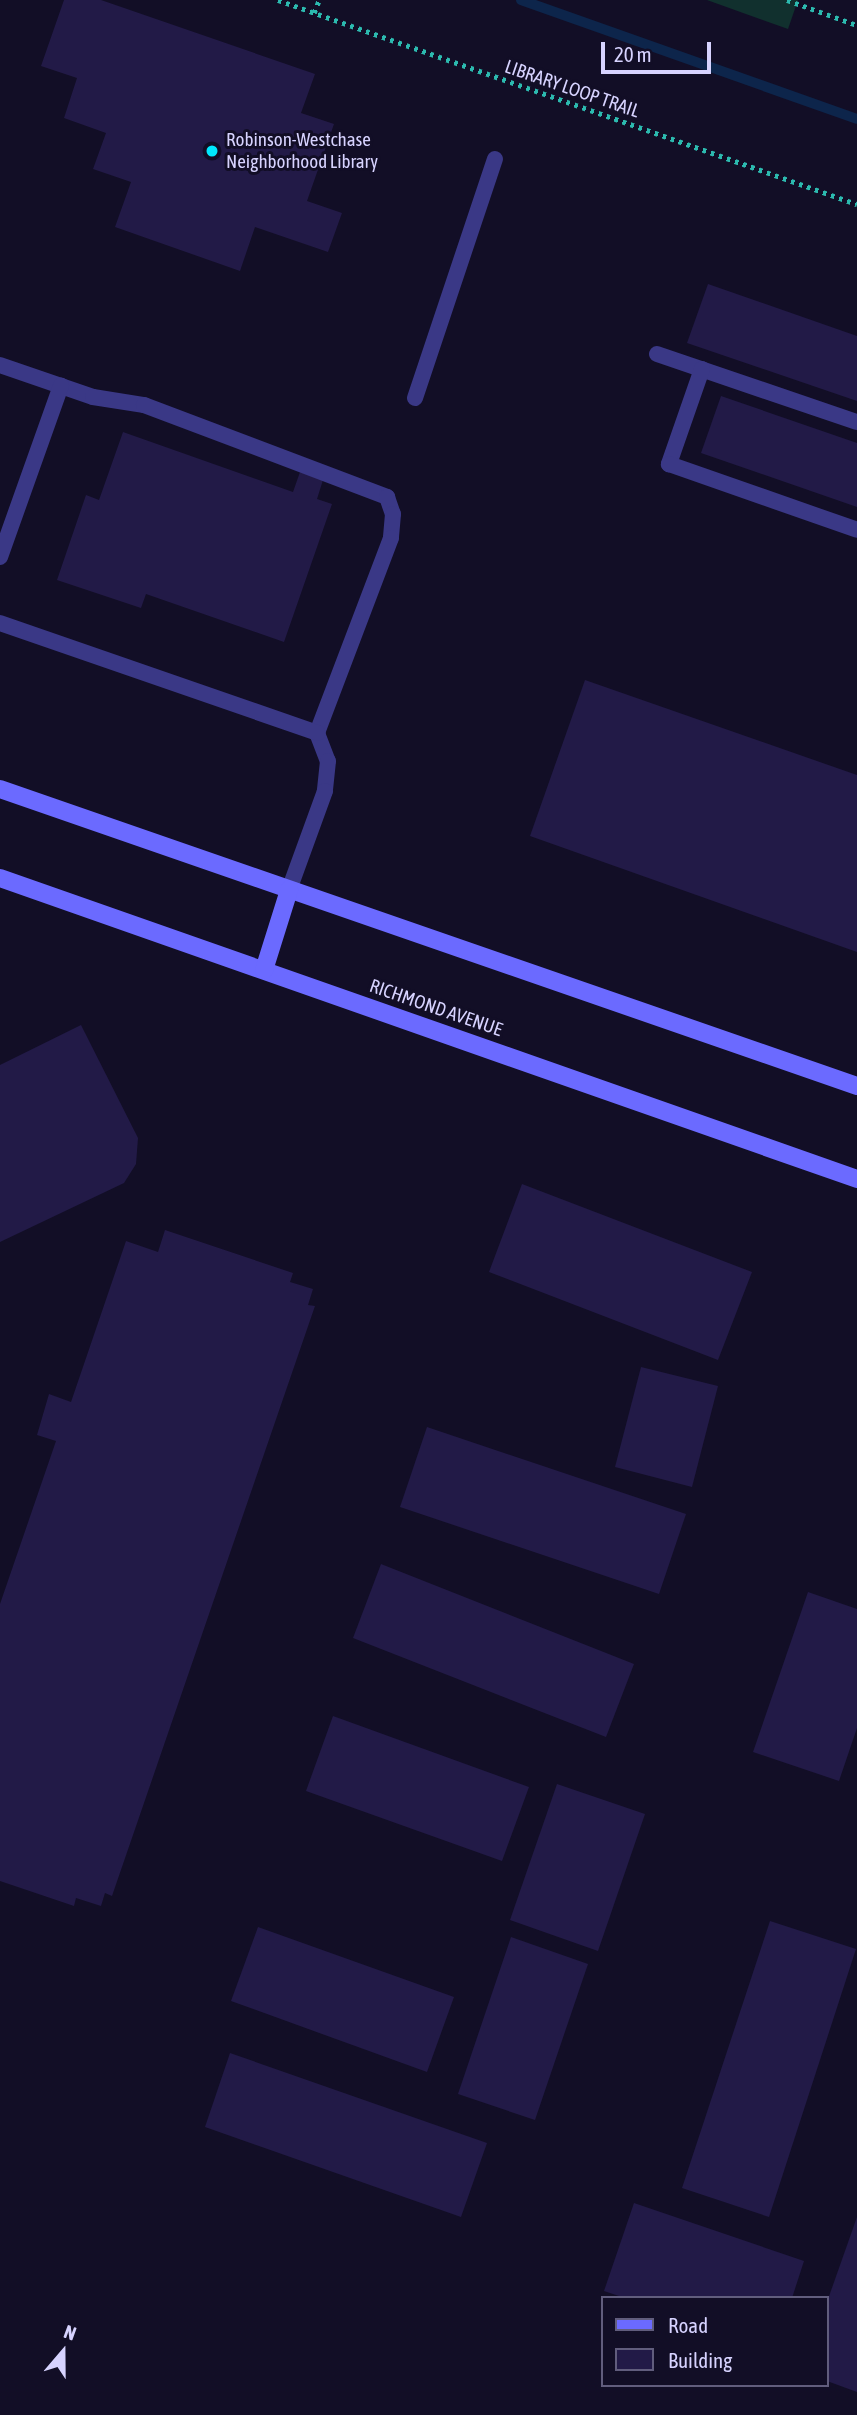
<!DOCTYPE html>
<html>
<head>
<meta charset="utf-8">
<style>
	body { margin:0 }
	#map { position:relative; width:857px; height:2415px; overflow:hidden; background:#120e26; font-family:"Asap Condensed",sans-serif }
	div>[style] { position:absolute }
	.green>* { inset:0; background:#11302e }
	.stream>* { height:10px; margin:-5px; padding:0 5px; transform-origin:5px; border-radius:5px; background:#0d254b }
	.building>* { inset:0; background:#221a47 }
	.path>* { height:4.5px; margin-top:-2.25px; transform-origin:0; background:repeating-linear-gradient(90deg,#2cbaaf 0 3.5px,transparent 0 8.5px) }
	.lane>* { height:16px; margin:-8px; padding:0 8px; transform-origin:8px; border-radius:8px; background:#3a3886 }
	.secondary>* { height:18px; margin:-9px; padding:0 9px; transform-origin:9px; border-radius:9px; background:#6b6aff }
	.dots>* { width:19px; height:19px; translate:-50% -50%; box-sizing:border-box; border:4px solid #120e26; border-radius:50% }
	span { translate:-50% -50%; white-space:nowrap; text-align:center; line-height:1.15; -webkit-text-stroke:6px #120e26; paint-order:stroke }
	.street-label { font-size:19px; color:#d7d3ff }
	.poi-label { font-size:19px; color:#d7d3ff }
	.left { translate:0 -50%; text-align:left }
	.legend { position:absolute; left:601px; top:2296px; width:228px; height:91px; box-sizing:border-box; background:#120e26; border:2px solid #615d7d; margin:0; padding:9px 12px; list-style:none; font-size:21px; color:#d7d3ff }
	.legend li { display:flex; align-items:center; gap:14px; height:35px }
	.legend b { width:35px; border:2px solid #615d7d }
	.north { position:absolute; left:28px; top:2317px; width:70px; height:70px; -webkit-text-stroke:5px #120e26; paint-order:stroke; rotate:20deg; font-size:19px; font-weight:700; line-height:28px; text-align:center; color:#d7d3ff }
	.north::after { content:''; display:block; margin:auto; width:24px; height:32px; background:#d7d3ff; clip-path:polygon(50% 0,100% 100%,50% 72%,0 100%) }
	.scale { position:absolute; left:601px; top:42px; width:110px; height:32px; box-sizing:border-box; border:4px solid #d7d3ff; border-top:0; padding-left:9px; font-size:21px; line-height:24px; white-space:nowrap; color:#d7d3ff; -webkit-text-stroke:5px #120e26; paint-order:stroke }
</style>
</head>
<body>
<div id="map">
	<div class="green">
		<i style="clip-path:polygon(707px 0,798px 0,788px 29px)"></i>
	</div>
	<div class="stream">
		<i style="left:521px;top:0;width:356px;rotate:19.5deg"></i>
	</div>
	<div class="building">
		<i style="clip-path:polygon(64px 0,101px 0,315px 74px,301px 113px,334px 124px,307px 201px,342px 213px,328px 252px,255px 227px,240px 271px,115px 227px,131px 182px,93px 169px,106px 133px,64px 118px,77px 78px,41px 66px)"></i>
		<i style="clip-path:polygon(708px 284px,857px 336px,857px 401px,687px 343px)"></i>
		<i style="clip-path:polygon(721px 396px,857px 443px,857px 507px,701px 453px)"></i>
		<i style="clip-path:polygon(123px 432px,293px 492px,300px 472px,323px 480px,317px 499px,332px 504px,284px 642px,146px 594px,141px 608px,57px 580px,86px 495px,99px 500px)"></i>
		<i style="clip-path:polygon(585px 680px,857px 775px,857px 952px,530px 836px)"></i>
		<i style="clip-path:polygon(81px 1025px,138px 1138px,136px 1164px,124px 1183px,0 1242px,0 1065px)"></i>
		<i style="clip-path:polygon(522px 1184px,752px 1272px,718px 1360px,489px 1272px)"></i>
		<i style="clip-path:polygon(165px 1230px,293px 1273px,290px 1282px,313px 1289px,308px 1305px,315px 1306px,112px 1896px,105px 1893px,101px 1906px,76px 1898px,74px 1906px,0 1881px,0 1604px,56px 1441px,37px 1435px,49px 1394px,71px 1402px,126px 1241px,158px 1252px)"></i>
		<i style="clip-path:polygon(641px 1367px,718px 1386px,692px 1487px,615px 1467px)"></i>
		<i style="clip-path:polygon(427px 1427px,686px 1514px,659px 1594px,400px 1507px)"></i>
		<i style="clip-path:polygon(381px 1564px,634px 1664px,606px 1737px,353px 1638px)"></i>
		<i style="clip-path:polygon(808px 1592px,857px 1609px,857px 1728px,839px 1781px,753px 1752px)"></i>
		<i style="clip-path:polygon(333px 1716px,529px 1787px,502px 1861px,306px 1791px)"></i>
		<i style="clip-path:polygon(557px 1784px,645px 1814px,598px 1951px,510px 1920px)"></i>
		<i style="clip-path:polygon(770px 1921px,856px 1949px,769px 2217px,682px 2188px)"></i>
		<i style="clip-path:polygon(258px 1927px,454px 1997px,427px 2072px,231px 2001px)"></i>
		<i style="clip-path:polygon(511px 1937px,588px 1964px,535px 2120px,458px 2094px)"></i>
		<i style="clip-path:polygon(230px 2053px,487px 2143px,461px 2217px,205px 2127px)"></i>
		<i style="clip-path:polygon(634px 2203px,804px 2261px,792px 2298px,625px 2298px,604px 2291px)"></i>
		<i style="clip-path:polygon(857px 2217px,857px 2392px,827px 2381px,827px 2302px)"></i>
	</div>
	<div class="path">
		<i style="left:278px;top:0;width:614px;rotate:19.41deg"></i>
		<i style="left:787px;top:0;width:74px;rotate:19.7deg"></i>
		<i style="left:314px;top:13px;width:14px;rotate:-69deg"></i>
	</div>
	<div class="lane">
		<i style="left:657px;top:354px;width:211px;rotate:18.8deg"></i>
		<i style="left:0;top:365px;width:98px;rotate:19deg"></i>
		<i style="left:93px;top:397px;width:52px;rotate:8.9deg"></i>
		<i style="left:144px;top:405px;width:260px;rotate:20.7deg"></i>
		<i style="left:387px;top:497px;width:18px;rotate:71deg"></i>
		<i style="left:393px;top:514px;width:24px;rotate:95deg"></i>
		<i style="left:391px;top:538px;width:209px;rotate:110.8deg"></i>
		<i style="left:317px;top:733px;width:30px;rotate:69deg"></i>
		<i style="left:328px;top:761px;width:30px;rotate:96deg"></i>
		<i style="left:325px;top:791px;width:105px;rotate:110deg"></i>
		<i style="left:702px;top:369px;width:101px;rotate:109.2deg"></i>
		<i style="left:669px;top:464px;width:199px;rotate:19.3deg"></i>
		<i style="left:415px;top:398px;width:252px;rotate:-71.5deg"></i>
		<i style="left:0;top:557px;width:182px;rotate:-70.4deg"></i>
		<i style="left:0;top:623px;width:336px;rotate:19.1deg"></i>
	</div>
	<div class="secondary">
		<i style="left:0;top:789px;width:907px;rotate:19.11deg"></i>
		<i style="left:0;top:878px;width:908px;rotate:19.35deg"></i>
		<i style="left:264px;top:970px;width:84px;rotate:-72.6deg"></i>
	</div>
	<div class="dots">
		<i style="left:212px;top:151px;background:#00e8fe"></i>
	</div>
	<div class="street-label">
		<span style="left:572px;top:89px;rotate:19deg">LIBRARY LOOP TRAIL</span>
		<span style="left:436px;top:1008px;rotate:19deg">RICHMOND AVENUE</span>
	</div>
	<div class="poi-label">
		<span class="left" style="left:226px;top:151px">Robinson-Westchase<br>Neighborhood Library</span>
	</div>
	<ul class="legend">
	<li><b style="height:9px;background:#6b6aff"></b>Road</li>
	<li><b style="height:19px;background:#221a47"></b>Building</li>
	</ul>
	<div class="north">N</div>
	<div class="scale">20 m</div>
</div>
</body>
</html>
